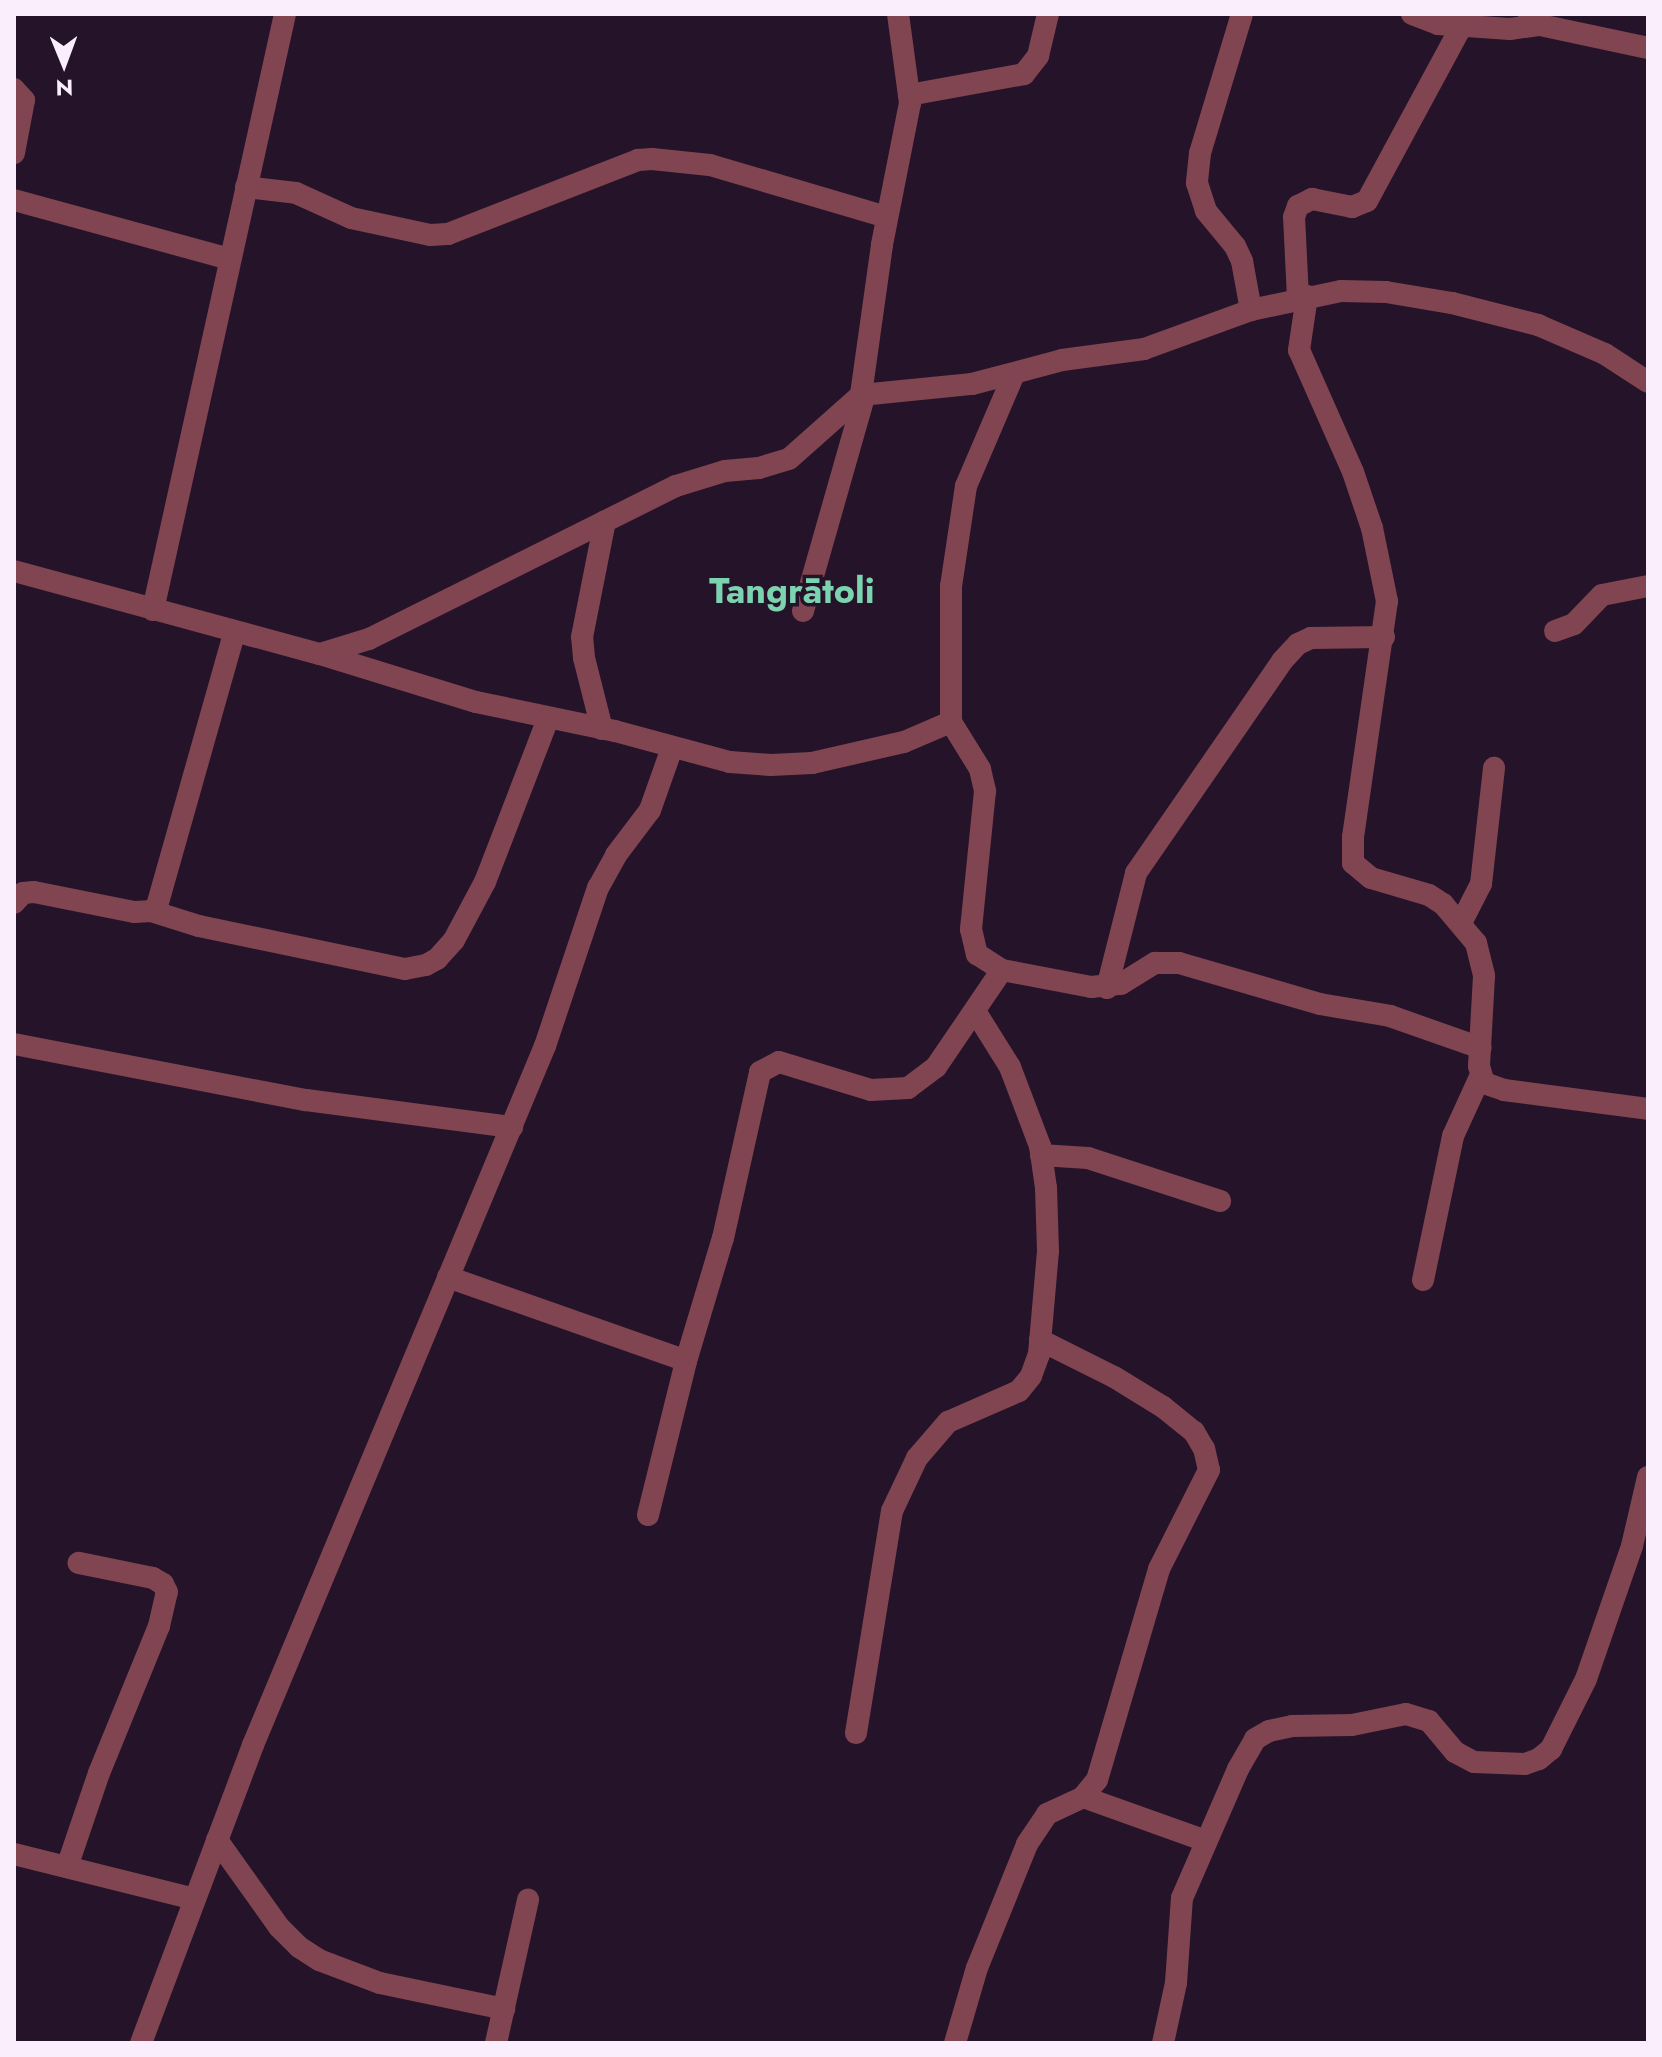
<!DOCTYPE html>
<html>
<head>
<meta charset="utf-8">
<style>
	body { margin:0 }
	#map { position:relative; width:1662px; height:2057px; overflow:hidden; background:#251329; font-family:Jost,sans-serif }
	div>[style] { position:absolute }
	.minor>* { height:22px; margin:-11px; padding:0 11px; transform-origin:11px; border-radius:11px; background:#804551 }
	span { translate:-50% -50%; white-space:nowrap; text-align:center; line-height:1.15; -webkit-text-stroke:7px #251329; paint-order:stroke }
	.district-label { font-size:36px; color:#7cd3af; font-weight:700 }
	.frame { position:absolute; inset:0; border:16px solid #faeefd; pointer-events:none }
	.north { position:absolute; left:24px; top:24px; width:80px; height:80px; -webkit-text-stroke:6px #251329; paint-order:stroke; rotate:179deg; font-size:22px; font-weight:700; line-height:32px; text-align:center; color:#faeefd }
	.north::after { content:''; display:block; margin:auto; width:28px; height:36px; background:#faeefd; clip-path:polygon(50% 0,100% 100%,50% 72%,0 100%) }
</style>
</head>
<body>
<div id="map">
	<div class="minor">
		<i style="left:898px;top:14px;width:90px;rotate:82.3deg"></i>
		<i style="left:910px;top:103px;width:145px;rotate:101.2deg"></i>
		<i style="left:882px;top:245px;width:151px;rotate:98deg"></i>
		<i style="left:861px;top:395px;width:112px;rotate:-5.7deg"></i>
		<i style="left:972px;top:384px;width:93px;rotate:-14.9deg"></i>
		<i style="left:1062px;top:360px;width:83px;rotate:-7.6deg"></i>
		<i style="left:1144px;top:349px;width:114px;rotate:-20deg"></i>
		<i style="left:1251px;top:310px;width:92px;rotate:-11.9deg"></i>
		<i style="left:1341px;top:291px;width:45px;rotate:1.3deg"></i>
		<i style="left:1386px;top:292px;width:67px;rotate:9.5deg"></i>
		<i style="left:1452px;top:303px;width:89px;rotate:14.3deg"></i>
		<i style="left:1538px;top:325px;width:73px;rotate:23.4deg"></i>
		<i style="left:1605px;top:354px;width:51px;rotate:33.1deg"></i>
		<i style="left:1242px;top:14px;width:145px;rotate:106.8deg"></i>
		<i style="left:1200px;top:153px;width:30px;rotate:96deg"></i>
		<i style="left:1197px;top:183px;width:29px;rotate:72deg"></i>
		<i style="left:1206px;top:211px;width:45px;rotate:50.4deg"></i>
		<i style="left:1235px;top:246px;width:17px;rotate:65deg"></i>
		<i style="left:1242px;top:261px;width:50px;rotate:79.6deg"></i>
		<i style="left:1412px;top:14px;width:28px;rotate:21deg"></i>
		<i style="left:1438px;top:24px;width:72px;rotate:4deg"></i>
		<i style="left:1510px;top:29px;width:30px;rotate:-8deg"></i>
		<i style="left:1529px;top:18px;width:13px;rotate:32deg"></i>
		<i style="left:1540px;top:25px;width:110px;rotate:12deg"></i>
		<i style="left:14px;top:89px;width:15px;rotate:48deg"></i>
		<i style="left:24px;top:100px;width:54px;rotate:100.7deg"></i>
		<i style="left:909px;top:95px;width:117px;rotate:-10.3deg"></i>
		<i style="left:1024px;top:74px;width:23px;rotate:-52deg"></i>
		<i style="left:1038px;top:56px;width:43px;rotate:-76.6deg"></i>
		<i style="left:246px;top:187px;width:50px;rotate:6.8deg"></i>
		<i style="left:296px;top:193px;width:60px;rotate:24.4deg"></i>
		<i style="left:351px;top:218px;width:81px;rotate:12.1deg"></i>
		<i style="left:430px;top:235px;width:18px;rotate:-3deg"></i>
		<i style="left:448px;top:234px;width:204px;rotate:-21.3deg"></i>
		<i style="left:638px;top:160px;width:14px;rotate:-4deg"></i>
		<i style="left:652px;top:159px;width:58px;rotate:5.9deg"></i>
		<i style="left:710px;top:165px;width:184px;rotate:16.4deg"></i>
		<i style="left:14px;top:200px;width:224px;rotate:15.3deg"></i>
		<i style="left:1307px;top:296px;width:55px;rotate:98.4deg"></i>
		<i style="left:1299px;top:350px;width:133px;rotate:66.1deg"></i>
		<i style="left:1353px;top:472px;width:59px;rotate:71.3deg"></i>
		<i style="left:1372px;top:528px;width:75px;rotate:78.4deg"></i>
		<i style="left:1387px;top:601px;width:238px;rotate:98.2deg"></i>
		<i style="left:1353px;top:837px;width:26px;rotate:90deg"></i>
		<i style="left:1353px;top:863px;width:23px;rotate:40deg"></i>
		<i style="left:1371px;top:878px;width:60px;rotate:16.3deg"></i>
		<i style="left:1429px;top:895px;width:17px;rotate:33deg"></i>
		<i style="left:1443px;top:904px;width:51px;rotate:49.8deg"></i>
		<i style="left:1476px;top:943px;width:34px;rotate:76deg"></i>
		<i style="left:1484px;top:976px;width:90px;rotate:93.2deg"></i>
		<i style="left:1479px;top:1066px;width:18px;rotate:74deg"></i>
		<i style="left:1484px;top:1083px;width:21px;rotate:19deg"></i>
		<i style="left:1504px;top:1090px;width:145px;rotate:7.5deg"></i>
		<i style="left:1298px;top:298px;width:81px;rotate:-92.8deg"></i>
		<i style="left:1294px;top:217px;width:12px;rotate:-70deg"></i>
		<i style="left:1298px;top:206px;width:16px;rotate:-27deg"></i>
		<i style="left:1312px;top:199px;width:41px;rotate:11.3deg"></i>
		<i style="left:1352px;top:207px;width:16px;rotate:-22deg"></i>
		<i style="left:1367px;top:201px;width:200px;rotate:-61.6deg"></i>
		<i style="left:1014px;top:374px;width:122px;rotate:113.2deg"></i>
		<i style="left:966px;top:486px;width:101px;rotate:98.5deg"></i>
		<i style="left:951px;top:586px;width:136px;rotate:90deg"></i>
		<i style="left:951px;top:722px;width:55px;rotate:58.3deg"></i>
		<i style="left:980px;top:769px;width:23px;rotate:77deg"></i>
		<i style="left:985px;top:791px;width:139px;rotate:95.8deg"></i>
		<i style="left:971px;top:929px;width:26px;rotate:77deg"></i>
		<i style="left:977px;top:954px;width:30px;rotate:33deg"></i>
		<i style="left:1002px;top:970px;width:91px;rotate:10.8deg"></i>
		<i style="left:1091px;top:987px;width:30px;rotate:-6deg"></i>
		<i style="left:1121px;top:984px;width:40px;rotate:-32deg"></i>
		<i style="left:1155px;top:963px;width:24px"></i>
		<i style="left:1179px;top:963px;width:147px;rotate:16.2deg"></i>
		<i style="left:1320px;top:1004px;width:71px;rotate:9.7deg"></i>
		<i style="left:1390px;top:1016px;width:96px;rotate:19.4deg"></i>
		<i style="left:14px;top:571px;width:317px;rotate:15.2deg"></i>
		<i style="left:320px;top:654px;width:51px;rotate:-17deg"></i>
		<i style="left:369px;top:639px;width:343px;rotate:-26.5deg"></i>
		<i style="left:676px;top:486px;width:51px;rotate:-17deg"></i>
		<i style="left:725px;top:471px;width:34px;rotate:-5deg"></i>
		<i style="left:759px;top:468px;width:31px;rotate:-17deg"></i>
		<i style="left:789px;top:459px;width:96px;rotate:-41.6deg"></i>
		<i style="left:153px;top:610px;width:610px;rotate:-77.51deg"></i>
		<i style="left:803px;top:611px;width:226px;rotate:-74.1deg"></i>
		<i style="left:1555px;top:631px;width:20px;rotate:-20deg"></i>
		<i style="left:1574px;top:624px;width:40px;rotate:-46deg"></i>
		<i style="left:1602px;top:595px;width:47px;rotate:-11.1deg"></i>
		<i style="left:320px;top:654px;width:163px;rotate:17.1deg"></i>
		<i style="left:476px;top:702px;width:142px;rotate:11.8deg"></i>
		<i style="left:615px;top:731px;width:119px;rotate:15.1deg"></i>
		<i style="left:730px;top:762px;width:41px;rotate:4.2deg"></i>
		<i style="left:771px;top:765px;width:41px;rotate:-2.8deg"></i>
		<i style="left:812px;top:763px;width:94px;rotate:-12.9deg"></i>
		<i style="left:904px;top:742px;width:51px;rotate:-23.1deg"></i>
		<i style="left:602px;top:729px;width:73px;rotate:-104.2deg"></i>
		<i style="left:584px;top:658px;width:21px;rotate:-95deg"></i>
		<i style="left:582px;top:637px;width:118px;rotate:-78.8deg"></i>
		<i style="left:14px;top:903px;width:13px;rotate:-48deg"></i>
		<i style="left:23px;top:893px;width:11px;rotate:-5deg"></i>
		<i style="left:34px;top:892px;width:102px;rotate:11.3deg"></i>
		<i style="left:134px;top:912px;width:17px;rotate:-3deg"></i>
		<i style="left:151px;top:911px;width:8px;rotate:-40deg"></i>
		<i style="left:157px;top:906px;width:284px;rotate:-74.2deg"></i>
		<i style="left:151px;top:911px;width:50px;rotate:17.4deg"></i>
		<i style="left:199px;top:926px;width:210px;rotate:11.8deg"></i>
		<i style="left:405px;top:969px;width:21px;rotate:-11deg"></i>
		<i style="left:426px;top:965px;width:13px;rotate:-29deg"></i>
		<i style="left:437px;top:959px;width:25px;rotate:-48deg"></i>
		<i style="left:454px;top:940px;width:66px;rotate:-61.9deg"></i>
		<i style="left:485px;top:882px;width:175px;rotate:-68.9deg"></i>
		<i style="left:1461px;top:923px;width:44px;rotate:-62.9deg"></i>
		<i style="left:1481px;top:884px;width:117px;rotate:-83.6deg"></i>
		<i style="left:1107px;top:988px;width:119px;rotate:-75.8deg"></i>
		<i style="left:1136px;top:873px;width:257px;rotate:-55.4deg"></i>
		<i style="left:1282px;top:661px;width:23px;rotate:-47deg"></i>
		<i style="left:1298px;top:644px;width:14px;rotate:-25deg"></i>
		<i style="left:1311px;top:638px;width:73px;rotate:-0.8deg"></i>
		<i style="left:14px;top:1044px;width:297px;rotate:10.9deg"></i>
		<i style="left:306px;top:1100px;width:208px;rotate:7.5deg"></i>
		<i style="left:1041px;top:1155px;width:47px;rotate:3.7deg"></i>
		<i style="left:1088px;top:1158px;width:139px;rotate:18deg"></i>
		<i style="left:448px;top:1277px;width:252px;rotate:19.4deg"></i>
		<i style="left:1423px;top:1280px;width:147px;rotate:-78.2deg"></i>
		<i style="left:1453px;top:1136px;width:65px;rotate:-65.4deg"></i>
		<i style="left:648px;top:1515px;width:159px;rotate:-76.1deg"></i>
		<i style="left:686px;top:1361px;width:128px;rotate:-73.3deg"></i>
		<i style="left:723px;top:1238px;width:170px;rotate:-77.4deg"></i>
		<i style="left:760px;top:1072px;width:21px;rotate:-28deg"></i>
		<i style="left:779px;top:1062px;width:96px;rotate:16.9deg"></i>
		<i style="left:871px;top:1090px;width:37px;rotate:-3deg"></i>
		<i style="left:908px;top:1088px;width:35px;rotate:-37deg"></i>
		<i style="left:936px;top:1067px;width:117px;rotate:-55.8deg"></i>
		<i style="left:856px;top:1733px;width:225px;rotate:-80.8deg"></i>
		<i style="left:892px;top:1511px;width:59px;rotate:-64.7deg"></i>
		<i style="left:917px;top:1458px;width:48px;rotate:-49.3deg"></i>
		<i style="left:948px;top:1422px;width:77px;rotate:-23.6deg"></i>
		<i style="left:1019px;top:1391px;width:19px;rotate:-51deg"></i>
		<i style="left:1031px;top:1376px;width:23px;rotate:-70deg"></i>
		<i style="left:1039px;top:1354px;width:103px;rotate:-85deg"></i>
		<i style="left:1048px;top:1251px;width:63px;rotate:-91.8deg"></i>
		<i style="left:1046px;top:1188px;width:42px;rotate:-98.1deg"></i>
		<i style="left:1040px;top:1146px;width:85px;rotate:-110.8deg"></i>
		<i style="left:1010px;top:1067px;width:66px;rotate:-122deg"></i>
		<i style="left:1083px;top:1797px;width:131px;rotate:19.7deg"></i>
		<i style="left:217px;top:1840px;width:107px;rotate:54.5deg"></i>
		<i style="left:279px;top:1927px;width:28px;rotate:45deg"></i>
		<i style="left:299px;top:1947px;width:24px;rotate:33deg"></i>
		<i style="left:319px;top:1960px;width:65px;rotate:20.7deg"></i>
		<i style="left:380px;top:1983px;width:127px;rotate:11.8deg"></i>
		<i style="left:14px;top:1854px;width:186px;rotate:14deg"></i>
		<i style="left:67px;top:1867px;width:99px;rotate:-71.2deg"></i>
		<i style="left:99px;top:1773px;width:159px;rotate:-67.8deg"></i>
		<i style="left:159px;top:1626px;width:35px;rotate:-77deg"></i>
		<i style="left:167px;top:1592px;width:9px;rotate:-117deg"></i>
		<i style="left:163px;top:1584px;width:12px;rotate:-149deg"></i>
		<i style="left:153px;top:1578px;width:76px;rotate:-168.5deg"></i>
		<i style="left:141px;top:2043px;width:318px;rotate:-69.4deg"></i>
		<i style="left:253px;top:1745px;width:758px;rotate:-67.33deg"></i>
		<i style="left:545px;top:1046px;width:167px;rotate:-71.5deg"></i>
		<i style="left:598px;top:888px;width:38px;rotate:-61deg"></i>
		<i style="left:616px;top:855px;width:56px;rotate:-52.9deg"></i>
		<i style="left:650px;top:810px;width:66px;rotate:-70.5deg"></i>
		<i style="left:496px;top:2043px;width:147px;rotate:-77.4deg"></i>
		<i style="left:955px;top:2043px;width:78px;rotate:-73.7deg"></i>
		<i style="left:977px;top:1968px;width:134px;rotate:-68deg"></i>
		<i style="left:1027px;top:1844px;width:36px;rotate:-56deg"></i>
		<i style="left:1047px;top:1814px;width:40px;rotate:-25deg"></i>
		<i style="left:1083px;top:1797px;width:22px;rotate:-51deg"></i>
		<i style="left:1097px;top:1780px;width:220px;rotate:-73.6deg"></i>
		<i style="left:1159px;top:1569px;width:111px;rotate:-63.2deg"></i>
		<i style="left:1209px;top:1470px;width:22px;rotate:-103deg"></i>
		<i style="left:1204px;top:1449px;width:20px;rotate:-120deg"></i>
		<i style="left:1194px;top:1432px;width:40px;rotate:-141deg"></i>
		<i style="left:1163px;top:1407px;width:57px;rotate:-148.5deg"></i>
		<i style="left:1114px;top:1377px;width:83px;rotate:-153.4deg"></i>
		<i style="left:1163px;top:2043px;width:61px;rotate:-77.8deg"></i>
		<i style="left:1176px;top:1983px;width:85px;rotate:-86deg"></i>
		<i style="left:1182px;top:1898px;width:141px;rotate:-66.5deg"></i>
		<i style="left:1238px;top:1769px;width:34px;rotate:-60deg"></i>
		<i style="left:1255px;top:1739px;width:16px;rotate:-30deg"></i>
		<i style="left:1269px;top:1731px;width:24px;rotate:-12deg"></i>
		<i style="left:1292px;top:1726px;width:60px;rotate:-1deg"></i>
		<i style="left:1352px;top:1725px;width:55px;rotate:-11.5deg"></i>
		<i style="left:1406px;top:1714px;width:24px;rotate:17deg"></i>
		<i style="left:1429px;top:1721px;width:40px;rotate:50deg"></i>
		<i style="left:1455px;top:1752px;width:21px;rotate:28deg"></i>
		<i style="left:1474px;top:1762px;width:51px;rotate:2.2deg"></i>
		<i style="left:1525px;top:1764px;width:15px;rotate:-20deg"></i>
		<i style="left:1539px;top:1759px;width:16px;rotate:-40deg"></i>
		<i style="left:1551px;top:1749px;width:78px;rotate:-63.4deg"></i>
		<i style="left:1586px;top:1679px;width:141px;rotate:-70.9deg"></i>
		<i style="left:1632px;top:1546px;width:71px;rotate:-76.9deg"></i>
	</div>
	<div class="district-label">
		<span style="left:792px;top:591px">Tangrātoli</span>
	</div>
	<div class="frame"></div>
	<div class="north">N</div>
</div>
</body>
</html>
